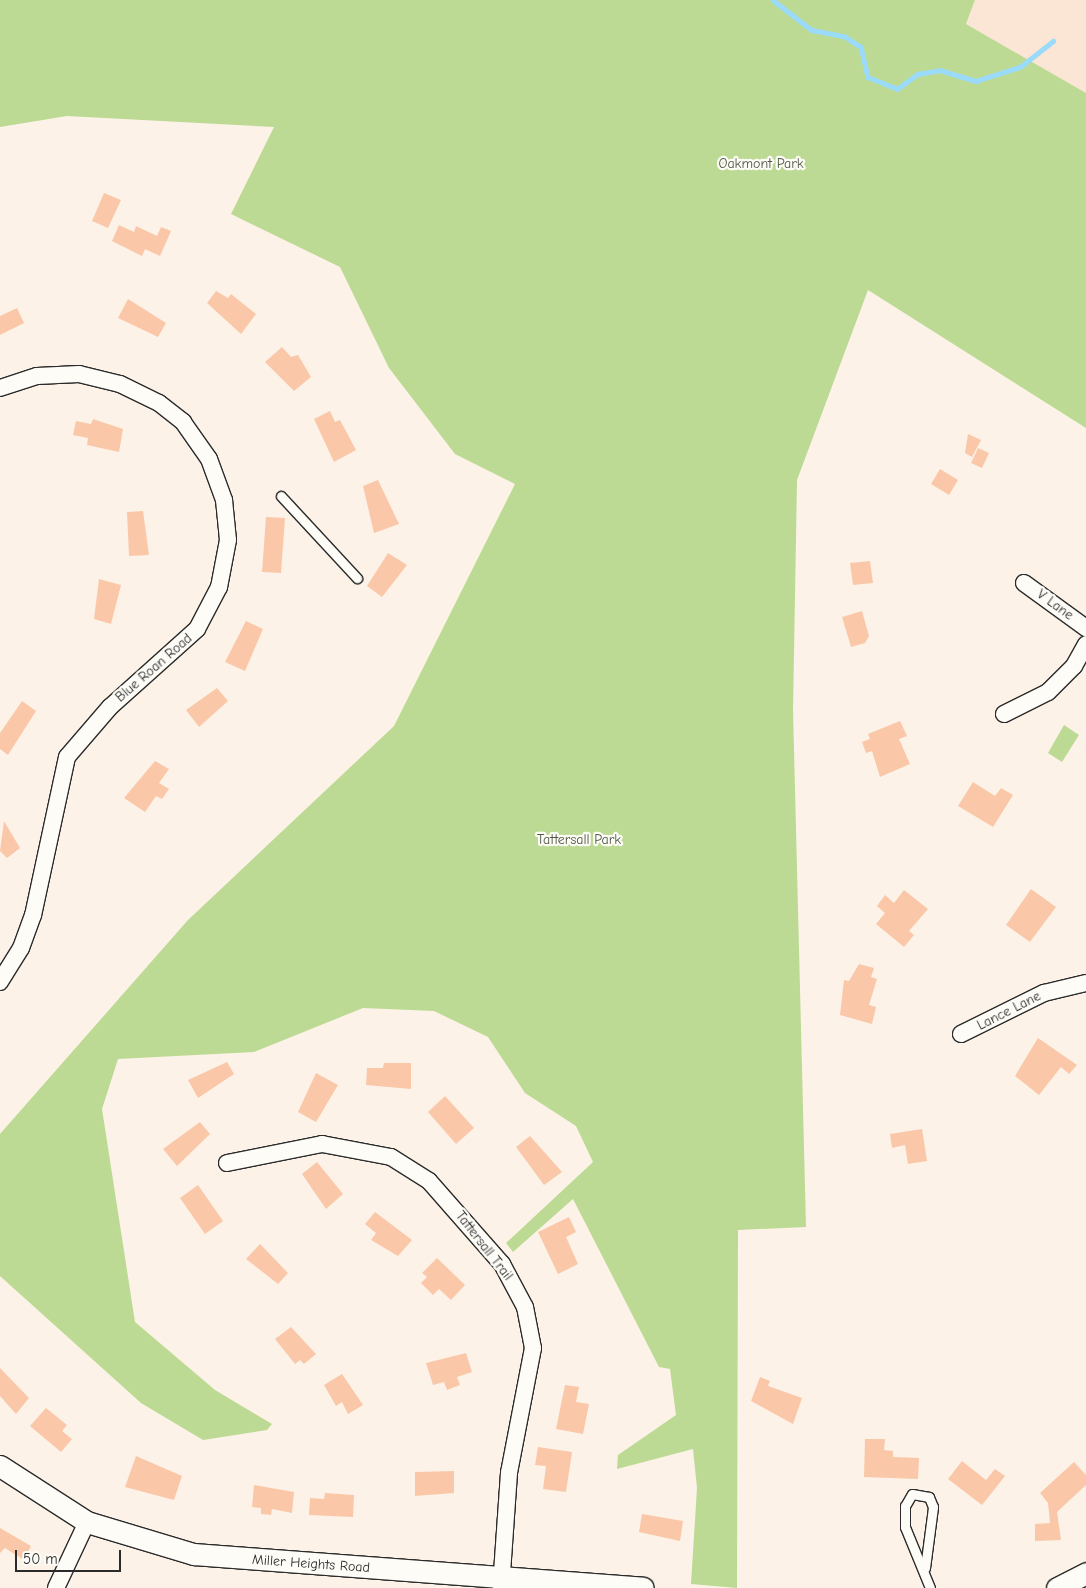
<!DOCTYPE html>
<html>
<head>
<meta charset="utf-8">
<style>
	body { margin:0 }
	#map { position:relative; width:1086px; height:1588px; overflow:hidden; background:#fcf2e7; font-family:"Comic Neue",sans-serif }
	div>[style] { position:absolute }
	.built>* { inset:0; background:#fbe5d4 }
	.green>* { inset:0; background:#bcda93 }
	.stream>* { height:4.5px; margin:-2.25px; padding:0 2.25px; transform-origin:2.25px; border-radius:2.25px; background:#9adafb }
	.building>* { inset:0; background:#fac8a9 }
	.roads { filter:drop-shadow(1px 0 #2b2b2b) drop-shadow(-1px 0 #2b2b2b) drop-shadow(0 1px #2b2b2b) drop-shadow(0 -1px #2b2b2b) }
	.service>* { height:9px; margin:-4.5px; padding:0 4.5px; transform-origin:4.5px; border-radius:4.5px; background:#fdfcf7 }
	.minor>* { height:16px; margin:-8px; padding:0 8px; transform-origin:8px; border-radius:8px; background:#fdfcf7 }
	.tertiary>* { height:21px; margin:-10.5px; padding:0 10.5px; transform-origin:10.5px; border-radius:10.5px; background:#fdfcf7 }
	span { translate:-50% -50%; white-space:nowrap; text-align:center; line-height:1.15; -webkit-text-stroke:4.5px #fdfcf7; paint-order:stroke }
	.park-label { font-size:14px; color:#4f5745 }
	.street-label { font-size:14px; color:#2b2b2b }
	.scale { position:absolute; left:15px; top:1550px; width:106px; height:22px; box-sizing:border-box; border:2px solid #2b2b2b; border-top:0; padding-left:6px; font-size:15px; line-height:18px; white-space:nowrap; color:#2b2b2b; -webkit-text-stroke:4px #fdfcf7; paint-order:stroke }
</style>
</head>
<body>
<div id="map">
	<div class="built">
		<i style="clip-path:polygon(975px 0,1086px 0,1086px 93px,966px 24px)"></i>
	</div>
	<div class="green">
		<i style="clip-path:polygon(0 0,975px 0,966px 24px,1086px 93px,1086px 428px,868px 290px,797px 480px,793px 710px,806px 1227px,738px 1230px,737px 1588px,691px 1584px,697px 1488px,693px 1449px,617px 1469px,618px 1455px,676px 1415px,670px 1369px,659px 1367px,573px 1199px,513px 1252px,506px 1243px,593px 1162px,576px 1126px,525px 1093px,488px 1037px,434px 1011px,363px 1008px,254px 1052px,118px 1059px,102px 1109px,135px 1322px,215px 1390px,272px 1424px,267px 1430px,203px 1440px,141px 1403px,0 1276px,0 1134px,188px 920px,394px 726px,515px 484px,455px 454px,389px 368px,340px 267px,231px 214px,274px 127px,67px 116px,0 127px)"></i>
		<i style="clip-path:polygon(1064px 725px,1079px 735px,1062px 762px,1048px 753px)"></i>
	</div>
	<div class="stream">
		<i style="left:773px;top:0;width:49px;rotate:37.6deg"></i>
		<i style="left:812px;top:30px;width:33px;rotate:11deg"></i>
		<i style="left:844px;top:36px;width:20px;rotate:33deg"></i>
		<i style="left:861px;top:47px;width:31px;rotate:77deg"></i>
		<i style="left:868px;top:77px;width:31px;rotate:22deg"></i>
		<i style="left:897px;top:89px;width:26px;rotate:-36deg"></i>
		<i style="left:918px;top:74px;width:22px;rotate:-10deg"></i>
		<i style="left:940px;top:70px;width:38px;rotate:17deg"></i>
		<i style="left:976px;top:81px;width:46px;rotate:-17.7deg"></i>
		<i style="left:1020px;top:67px;width:42px;rotate:-38.2deg"></i>
	</div>
	<div class="building">
		<i style="clip-path:polygon(104px 193px,121px 200px,108px 228px,92px 221px)"></i>
		<i style="clip-path:polygon(119px 225px,134px 232px,136px 226px,157px 236px,161px 227px,171px 231px,160px 256px,145px 249px,142px 256px,112px 241px)"></i>
		<i style="clip-path:polygon(216px 291px,228px 298px,231px 294px,256px 314px,241px 334px,207px 303px)"></i>
		<i style="clip-path:polygon(128px 299px,166px 323px,158px 337px,118px 318px)"></i>
		<i style="clip-path:polygon(17px 308px,24px 323px,0 335px,0 316px)"></i>
		<i style="clip-path:polygon(282px 347px,291px 357px,298px 355px,311px 377px,294px 391px,265px 362px)"></i>
		<i style="clip-path:polygon(330px 411px,335px 422px,340px 420px,356px 450px,334px 462px,314px 419px)"></i>
		<i style="clip-path:polygon(93px 419px,123px 429px,119px 452px,87px 445px,88px 438px,73px 435px,76px 421px,91px 424px)"></i>
		<i style="clip-path:polygon(968px 434px,981px 440px,972px 457px,965px 453px)"></i>
		<i style="clip-path:polygon(978px 448px,989px 453px,982px 468px,971px 463px)"></i>
		<i style="clip-path:polygon(940px 469px,958px 480px,949px 495px,931px 484px)"></i>
		<i style="clip-path:polygon(378px 480px,399px 524px,374px 533px,363px 486px)"></i>
		<i style="clip-path:polygon(143px 511px,149px 555px,129px 556px,127px 512px)"></i>
		<i style="clip-path:polygon(266px 517px,285px 518px,281px 573px,262px 572px)"></i>
		<i style="clip-path:polygon(388px 553px,407px 565px,382px 597px,367px 586px)"></i>
		<i style="clip-path:polygon(870px 561px,873px 583px,853px 585px,850px 563px)"></i>
		<i style="clip-path:polygon(99px 579px,121px 585px,111px 624px,94px 619px)"></i>
		<i style="clip-path:polygon(862px 611px,869px 636px,865px 643px,851px 647px,842px 617px)"></i>
		<i style="clip-path:polygon(246px 621px,263px 629px,245px 671px,225px 662px)"></i>
		<i style="clip-path:polygon(217px 688px,228px 701px,199px 727px,186px 710px)"></i>
		<i style="clip-path:polygon(22px 701px,36px 711px,8px 755px,0 749px,0 733px)"></i>
		<i style="clip-path:polygon(900px 721px,907px 736px,899px 739px,910px 764px,880px 777px,872px 751px,866px 753px,862px 742px,870px 739px,868px 734px)"></i>
		<i style="clip-path:polygon(155px 761px,169px 769px,159px 783px,169px 789px,162px 799px,156px 796px,145px 812px,124px 798px)"></i>
		<i style="clip-path:polygon(973px 782px,995px 796px,1001px 788px,1013px 795px,993px 827px,958px 806px)"></i>
		<i style="clip-path:polygon(4px 821px,20px 848px,7px 858px,0 851px)"></i>
		<i style="clip-path:polygon(1031px 889px,1056px 907px,1030px 942px,1006px 925px)"></i>
		<i style="clip-path:polygon(904px 890px,928px 909px,909px 931px,914px 935px,904px 947px,876px 924px,885px 913px,877px 906px,885px 895px,894px 903px)"></i>
		<i style="clip-path:polygon(859px 964px,874px 968px,871px 977px,877px 979px,869px 1005px,876px 1007px,872px 1024px,840px 1015px,844px 980px,849px 981px)"></i>
		<i style="clip-path:polygon(1038px 1038px,1077px 1065px,1069px 1074px,1061px 1067px,1039px 1095px,1015px 1076px)"></i>
		<i style="clip-path:polygon(227px 1062px,234px 1074px,198px 1098px,188px 1080px)"></i>
		<i style="clip-path:polygon(384px 1063px,411px 1063px,411px 1089px,366px 1085px,367px 1068px,383px 1068px)"></i>
		<i style="clip-path:polygon(316px 1073px,338px 1085px,316px 1122px,298px 1112px)"></i>
		<i style="clip-path:polygon(445px 1096px,474px 1128px,456px 1144px,428px 1112px)"></i>
		<i style="clip-path:polygon(200px 1122px,210px 1134px,177px 1166px,163px 1149px)"></i>
		<i style="clip-path:polygon(922px 1129px,927px 1161px,908px 1164px,905px 1145px,892px 1148px,890px 1134px)"></i>
		<i style="clip-path:polygon(530px 1136px,562px 1172px,544px 1185px,516px 1147px)"></i>
		<i style="clip-path:polygon(317px 1162px,343px 1194px,326px 1209px,302px 1174px)"></i>
		<i style="clip-path:polygon(198px 1185px,223px 1221px,205px 1234px,180px 1198px)"></i>
		<i style="clip-path:polygon(375px 1212px,412px 1240px,398px 1256px,371px 1240px,376px 1233px,365px 1224px)"></i>
		<i style="clip-path:polygon(569px 1217px,576px 1232px,566px 1237px,578px 1264px,558px 1274px,538px 1232px)"></i>
		<i style="clip-path:polygon(260px 1244px,288px 1273px,278px 1284px,246px 1259px)"></i>
		<i style="clip-path:polygon(437px 1258px,465px 1285px,451px 1300px,439px 1289px,433px 1295px,421px 1283px,427px 1277px,422px 1273px)"></i>
		<i style="clip-path:polygon(291px 1327px,316px 1354px,304px 1364px,300px 1360px,295px 1364px,275px 1339px)"></i>
		<i style="clip-path:polygon(466px 1353px,472px 1372px,457px 1377px,460px 1385px,447px 1390px,444px 1382px,433px 1385px,426px 1363px)"></i>
		<i style="clip-path:polygon(0 1368px,29px 1398px,16px 1414px,0 1396px)"></i>
		<i style="clip-path:polygon(342px 1374px,363px 1405px,348px 1414px,342px 1402px,336px 1406px,324px 1385px)"></i>
		<i style="clip-path:polygon(760px 1377px,770px 1381px,768px 1386px,802px 1398px,793px 1424px,751px 1401px)"></i>
		<i style="clip-path:polygon(565px 1385px,579px 1387px,576px 1402px,589px 1404px,583px 1434px,556px 1429px)"></i>
		<i style="clip-path:polygon(46px 1408px,67px 1425px,62px 1431px,72px 1439px,61px 1452px,30px 1426px)"></i>
		<i style="clip-path:polygon(865px 1439px,885px 1439px,884px 1450px,893px 1451px,893px 1457px,919px 1458px,918px 1479px,864px 1477px)"></i>
		<i style="clip-path:polygon(538px 1447px,572px 1452px,566px 1492px,543px 1489px,546px 1466px,535px 1465px)"></i>
		<i style="clip-path:polygon(136px 1456px,182px 1476px,174px 1500px,125px 1487px)"></i>
		<i style="clip-path:polygon(962px 1461px,986px 1480px,995px 1469px,1005px 1476px,982px 1505px,948px 1479px)"></i>
		<i style="clip-path:polygon(1074px 1462px,1086px 1475px,1086px 1485px,1057px 1512px,1061px 1540px,1035px 1541px,1035px 1524px,1050px 1523px,1048px 1503px,1040px 1493px)"></i>
		<i style="clip-path:polygon(454px 1471px,454px 1493px,415px 1496px,415px 1472px)"></i>
		<i style="clip-path:polygon(254px 1485px,294px 1492px,292px 1513px,272px 1509px,271px 1515px,261px 1514px,261px 1508px,252px 1507px)"></i>
		<i style="clip-path:polygon(325px 1493px,354px 1495px,353px 1517px,309px 1515px,310px 1498px,324px 1499px)"></i>
		<i style="clip-path:polygon(642px 1514px,683px 1521px,680px 1541px,639px 1532px)"></i>
		<i style="clip-path:polygon(0 1528px,31px 1546px,24px 1560px,5px 1548px,0 1553px)"></i>
	</div>
	<div class="roads">
		<div class="service">
			<i style="left:281px;top:496px;width:112px;rotate:47.2deg"></i>
			<i style="left:925px;top:1568px;width:62px;rotate:-82.5deg"></i>
			<i style="left:933px;top:1507px;width:11px;rotate:-112deg"></i>
			<i style="left:929px;top:1497px;width:17px;rotate:-170deg"></i>
			<i style="left:912px;top:1494px;width:14px;rotate:120deg"></i>
			<i style="left:905px;top:1506px;width:21px;rotate:90deg"></i>
			<i style="left:905px;top:1527px;width:66px;rotate:67.7deg"></i>
		</div>
		<div class="minor">
			<i style="left:0;top:388px;width:39px;rotate:-18deg"></i>
			<i style="left:37px;top:376px;width:42px;rotate:-2.7deg"></i>
			<i style="left:79px;top:374px;width:42px;rotate:13.7deg"></i>
			<i style="left:120px;top:384px;width:43px;rotate:26deg"></i>
			<i style="left:159px;top:403px;width:31px;rotate:38deg"></i>
			<i style="left:183px;top:422px;width:45px;rotate:54.9deg"></i>
			<i style="left:209px;top:459px;width:44px;rotate:69.9deg"></i>
			<i style="left:224px;top:500px;width:40px;rotate:84.3deg"></i>
			<i style="left:228px;top:540px;width:48px;rotate:100.8deg"></i>
			<i style="left:219px;top:587px;width:47px;rotate:117.6deg"></i>
			<i style="left:197px;top:629px;width:117px;rotate:138.1deg"></i>
			<i style="left:110px;top:707px;width:66px;rotate:130.7deg"></i>
			<i style="left:67px;top:757px;width:162px;rotate:102.1deg"></i>
			<i style="left:33px;top:915px;width:35px;rotate:110deg"></i>
			<i style="left:21px;top:948px;width:40px;rotate:122deg"></i>
			<i style="left:1024px;top:583px;width:77px;rotate:36deg"></i>
			<i style="left:1004px;top:714px;width:49px;rotate:-26.6deg"></i>
			<i style="left:1048px;top:692px;width:37px;rotate:-45deg"></i>
			<i style="left:1074px;top:666px;width:25px;rotate:-61deg"></i>
			<i style="left:961px;top:1034px;width:93px;rotate:-26.3deg"></i>
			<i style="left:1044px;top:993px;width:43px;rotate:-13.4deg"></i>
			<i style="left:227px;top:1163px;width:97px;rotate:-11.3deg"></i>
			<i style="left:322px;top:1144px;width:70px;rotate:10.7deg"></i>
			<i style="left:391px;top:1157px;width:45px;rotate:32.3deg"></i>
			<i style="left:429px;top:1181px;width:111px;rotate:48.7deg"></i>
			<i style="left:502px;top:1264px;width:49px;rotate:61.9deg"></i>
			<i style="left:525px;top:1307px;width:42px;rotate:79deg"></i>
			<i style="left:533px;top:1348px;width:127px;rotate:100.9deg"></i>
			<i style="left:509px;top:1473px;width:115px;rotate:94deg"></i>
			<i style="left:56px;top:1588px;width:73px;rotate:-64.8deg"></i>
		</div>
		<div class="tertiary">
			<i style="left:0;top:1466px;width:103px;rotate:32.8deg"></i>
			<i style="left:87px;top:1522px;width:112px;rotate:16.7deg"></i>
			<i style="left:194px;top:1554px;width:450px;rotate:4.3deg"></i>
			<i style="left:1057px;top:1588px;width:33px;rotate:-27deg"></i>
		</div>
	</div>
	<div class="park-label">
		<span style="left:761px;top:164px">Oakmont Park</span>
		<span style="left:579px;top:840px">Tattersall Park</span>
	</div>
	<div class="street-label">
		<span style="left:1055px;top:605px;rotate:36deg">V Lane</span>
		<span style="left:154px;top:668px;rotate:-41deg">Blue Roan Road</span>
		<span style="left:1009px;top:1011px;rotate:-27deg">Lance Lane</span>
		<span style="left:484px;top:1246px;rotate:52deg">Tattersall Trail</span>
		<span style="left:311px;top:1564px;rotate:4deg">Miller Heights Road</span>
	</div>
	<div class="scale">50 m</div>
</div>
</body>
</html>
